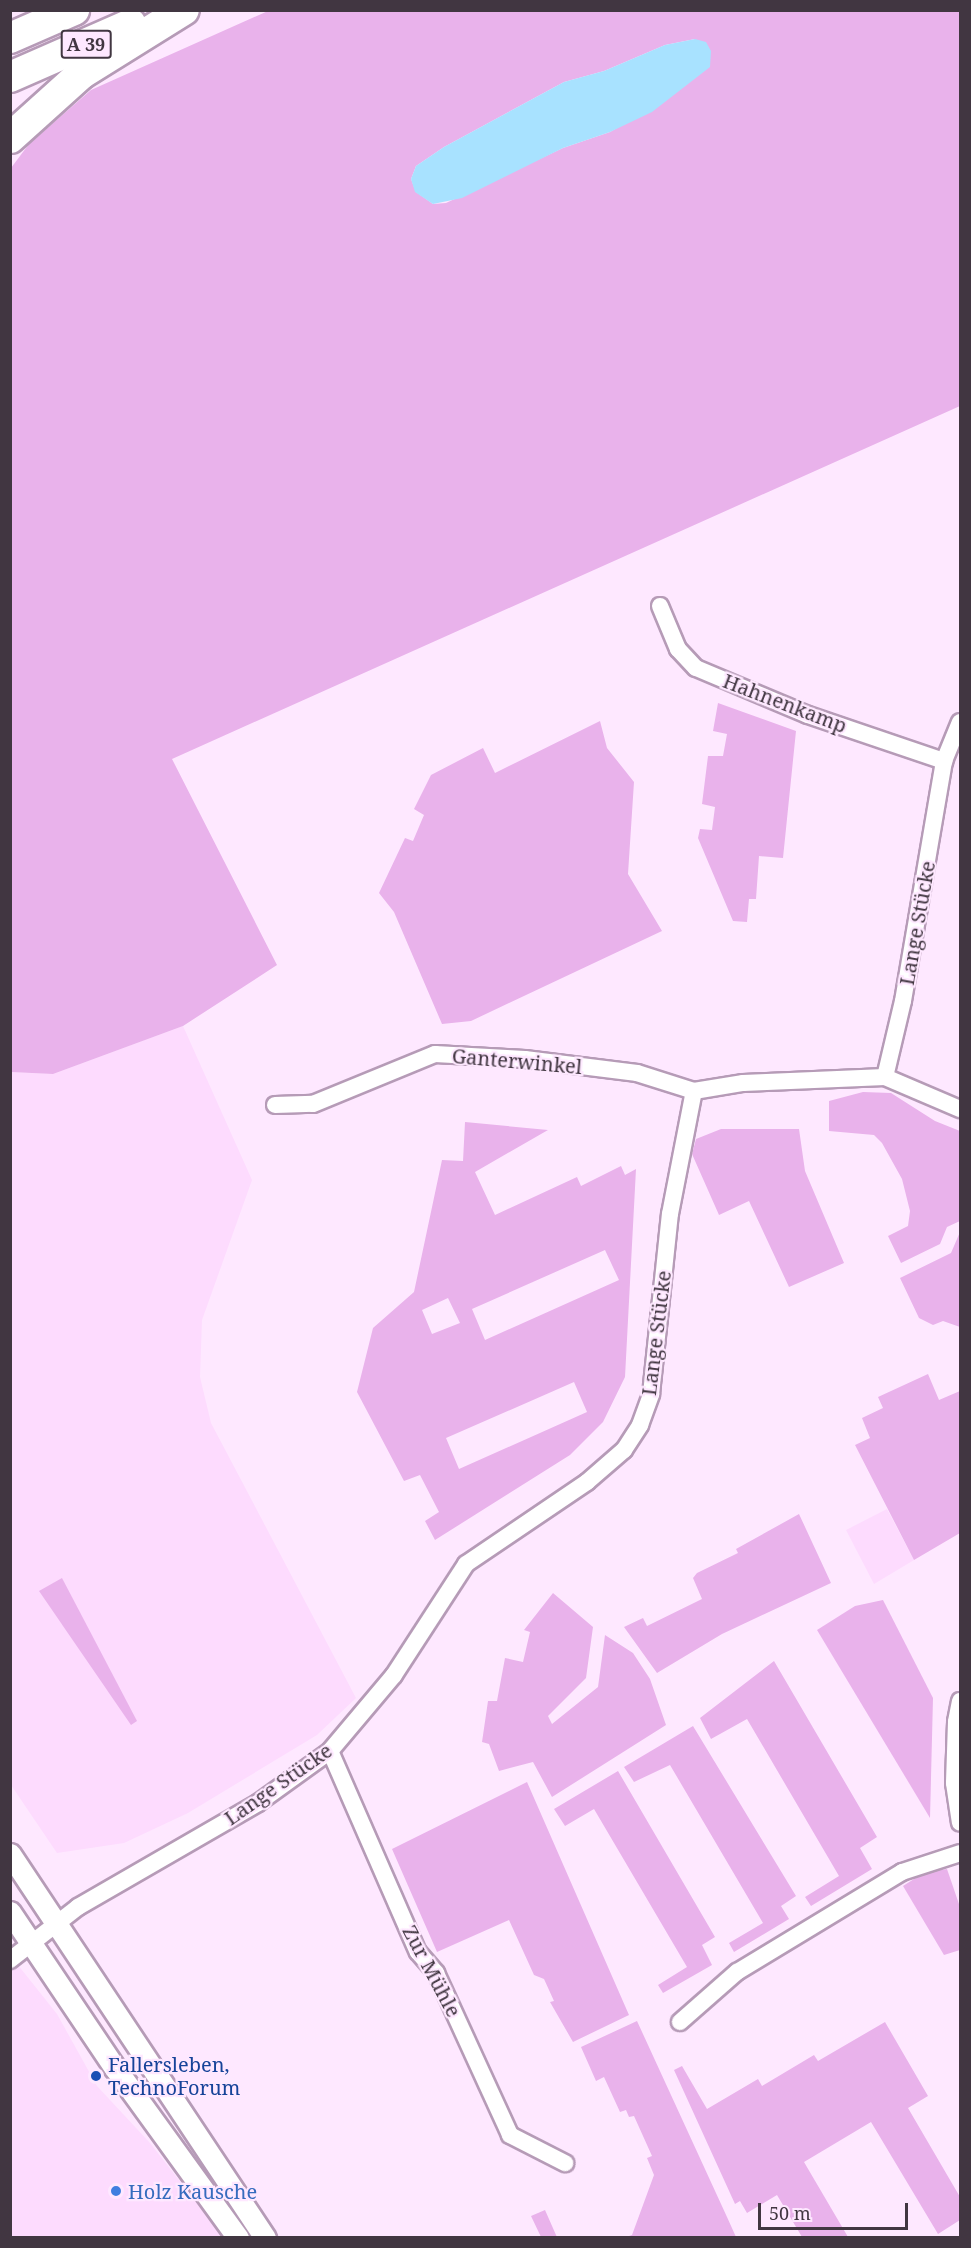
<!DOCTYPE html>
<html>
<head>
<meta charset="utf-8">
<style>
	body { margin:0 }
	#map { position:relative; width:971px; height:2248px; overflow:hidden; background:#fee8ff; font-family:"Noto Serif",serif }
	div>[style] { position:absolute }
	.built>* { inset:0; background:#fddbfe }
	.green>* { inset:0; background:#e9b2eb }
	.water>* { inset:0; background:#a8e2ff }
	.roads { filter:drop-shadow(2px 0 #b69bb7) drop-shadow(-2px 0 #b69bb7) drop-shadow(0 2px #b69bb7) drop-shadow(0 -2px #b69bb7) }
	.minor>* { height:16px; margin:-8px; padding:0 8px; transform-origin:8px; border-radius:8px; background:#fff }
	.tertiary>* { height:21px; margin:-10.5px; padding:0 10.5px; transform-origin:10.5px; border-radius:10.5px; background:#fff }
	.motorway>* { height:30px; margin:-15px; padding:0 15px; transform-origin:15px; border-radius:15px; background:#fff }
	.dots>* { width:16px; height:16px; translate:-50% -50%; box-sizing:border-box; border:3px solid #fee8ff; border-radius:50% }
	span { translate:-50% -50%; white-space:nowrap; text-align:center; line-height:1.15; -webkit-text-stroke:4.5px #fee8ff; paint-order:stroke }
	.shield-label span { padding:2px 4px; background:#fee8ff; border:2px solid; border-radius:4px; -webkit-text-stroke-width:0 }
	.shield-label { font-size:18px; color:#413641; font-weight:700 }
	.street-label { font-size:20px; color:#413641 }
	.transit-label { font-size:20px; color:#164399 }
	.left { translate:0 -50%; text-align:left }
	.shop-label { font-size:20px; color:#366cbe }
	.frame { position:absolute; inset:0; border:12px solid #413641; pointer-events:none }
	.scale { position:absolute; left:758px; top:2203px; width:150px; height:27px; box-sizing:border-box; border:3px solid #413641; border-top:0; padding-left:8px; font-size:18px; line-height:21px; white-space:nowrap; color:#413641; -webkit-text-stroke:4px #fee8ff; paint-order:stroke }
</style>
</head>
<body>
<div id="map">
	<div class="built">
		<i style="clip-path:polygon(183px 1026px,252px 1180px,202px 1320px,200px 1377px,211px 1423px,356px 1698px,317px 1735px,188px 1813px,124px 1843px,57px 1853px,11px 1785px,10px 1072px,53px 1074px)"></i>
		<i style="clip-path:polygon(887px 1509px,914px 1560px,874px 1584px,846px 1530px)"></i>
		<i style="clip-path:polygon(10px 1955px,57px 2014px,97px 2086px,150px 2143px,223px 2236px,11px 2237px)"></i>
	</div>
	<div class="green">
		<i style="clip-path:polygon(evenodd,268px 11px,960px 11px,960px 406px,172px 759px,277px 965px,183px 1026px,53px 1074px,11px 1072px,11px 168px,29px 144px,91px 90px,268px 11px,695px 39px,629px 121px,610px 132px,563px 148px,446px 203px,433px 204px,416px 192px,411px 179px,416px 166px,444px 147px,564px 82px,604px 71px,665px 45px,695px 39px)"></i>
		<i style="clip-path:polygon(718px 703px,796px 731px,783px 858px,759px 856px,756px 899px,749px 899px,747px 922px,733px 921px,698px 838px,700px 829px,712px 830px,715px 807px,702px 804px,708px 756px,723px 756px,727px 734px,713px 731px)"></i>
		<i style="clip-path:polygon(600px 721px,607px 748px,634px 782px,628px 874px,662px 931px,471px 1021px,442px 1024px,394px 912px,379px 893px,405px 838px,413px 841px,424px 815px,414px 809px,431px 775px,483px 748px,495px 773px)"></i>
		<i style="clip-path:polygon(863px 1092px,891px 1093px,935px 1121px,960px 1131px,960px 1221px,947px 1227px,940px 1244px,901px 1263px,888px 1236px,908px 1226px,910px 1211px,902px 1179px,882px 1143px,874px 1135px,829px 1131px,829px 1101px)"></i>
		<i style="clip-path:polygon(evenodd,465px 1122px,548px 1130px,475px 1172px,495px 1215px,577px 1177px,581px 1186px,621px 1166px,625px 1175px,636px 1169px,625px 1377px,603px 1422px,570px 1455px,435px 1540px,425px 1521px,439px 1512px,420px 1475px,404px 1481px,357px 1392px,373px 1328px,414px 1292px,442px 1160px,463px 1161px,465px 1122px,605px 1250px,619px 1280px,485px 1340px,472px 1309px,605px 1250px,465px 1122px,448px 1298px,460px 1323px,432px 1334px,422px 1310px,448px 1298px,465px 1122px,574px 1382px,587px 1412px,459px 1469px,446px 1438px,574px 1382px)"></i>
		<i style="clip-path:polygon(721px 1129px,799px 1129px,805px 1171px,844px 1263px,789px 1287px,749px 1201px,719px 1215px,692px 1154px,696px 1139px)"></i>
		<i style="clip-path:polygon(960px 1232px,960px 1327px,943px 1321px,933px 1325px,919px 1318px,900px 1278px,951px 1253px)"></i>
		<i style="clip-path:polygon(928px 1374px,939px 1400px,960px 1391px,960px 1533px,914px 1560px,855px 1445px,870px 1438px,862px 1418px,883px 1408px,878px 1397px)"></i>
		<i style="clip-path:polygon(799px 1514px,831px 1583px,722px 1634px,657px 1673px,624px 1627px,643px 1618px,647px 1626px,702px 1599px,693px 1578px,697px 1573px,738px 1553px,736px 1549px)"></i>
		<i style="clip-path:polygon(62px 1578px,137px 1721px,131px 1725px,39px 1591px)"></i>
		<i style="clip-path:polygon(553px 1593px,593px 1627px,586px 1678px,548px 1716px,552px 1724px,598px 1687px,605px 1635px,633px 1653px,650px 1679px,666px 1725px,552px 1797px,533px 1762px,499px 1771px,489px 1744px,482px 1742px,488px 1701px,497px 1701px,505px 1658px,523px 1662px,530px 1632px,524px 1630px)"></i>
		<i style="clip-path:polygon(883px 1600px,933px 1698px,930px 1818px,817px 1630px,855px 1606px)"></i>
		<i style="clip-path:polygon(774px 1661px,877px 1837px,860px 1848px,872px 1869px,811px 1906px,805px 1897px,839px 1876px,747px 1719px,711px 1739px,700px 1718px)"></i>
		<i style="clip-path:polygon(693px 1726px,796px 1896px,781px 1906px,789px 1919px,734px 1952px,729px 1943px,763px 1923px,670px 1765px,634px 1782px,624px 1767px)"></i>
		<i style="clip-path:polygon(618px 1771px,715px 1937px,702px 1945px,712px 1965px,663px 1993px,658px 1985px,687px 1967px,594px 1809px,565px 1826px,554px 1809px)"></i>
		<i style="clip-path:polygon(527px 1782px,629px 2015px,573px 2042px,550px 2002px,554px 2001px,544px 1979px,534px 1975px,509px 1920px,437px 1952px,392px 1849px)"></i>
		<i style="clip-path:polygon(947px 1869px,960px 1907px,960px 1950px,944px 1955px,903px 1886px,925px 1872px)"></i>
		<i style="clip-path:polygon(637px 2021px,727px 2217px,736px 2237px,626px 2237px,632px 2235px,654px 2175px,647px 2158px,652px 2156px,634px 2116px,629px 2117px,626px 2110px,620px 2112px,604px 2077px,596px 2081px,581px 2047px)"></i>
		<i style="clip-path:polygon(885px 2022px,928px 2096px,908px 2108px,960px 2197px,960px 2220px,938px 2234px,871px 2122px,804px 2162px,848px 2237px,802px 2237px,777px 2195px,747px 2213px,740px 2201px,735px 2204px,674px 2070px,682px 2066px,707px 2109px,758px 2079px,762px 2086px,814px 2055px,818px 2061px)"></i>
		<i style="clip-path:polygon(545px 2210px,556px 2235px,557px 2237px,541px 2237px,531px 2216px)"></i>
	</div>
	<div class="water">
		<i style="clip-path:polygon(695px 39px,706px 42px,711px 51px,710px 67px,652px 112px,610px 132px,563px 148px,462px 198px,433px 204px,415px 192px,411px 179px,416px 166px,444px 147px,564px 82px,604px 71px,665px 45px)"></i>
	</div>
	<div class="roads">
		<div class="minor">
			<i style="left:660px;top:606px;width:47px;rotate:67.3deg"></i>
			<i style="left:678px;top:649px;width:26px;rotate:47deg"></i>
			<i style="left:696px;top:668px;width:121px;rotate:22.8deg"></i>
			<i style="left:808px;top:715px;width:144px;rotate:18.7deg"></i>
			<i style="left:885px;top:1077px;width:82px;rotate:23.1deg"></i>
			<i style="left:275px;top:1105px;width:38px;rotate:-2deg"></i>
			<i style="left:313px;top:1104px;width:132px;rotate:-22.3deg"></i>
			<i style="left:435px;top:1054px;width:90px;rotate:3.2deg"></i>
			<i style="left:525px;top:1059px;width:113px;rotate:7.1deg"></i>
			<i style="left:637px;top:1073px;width:60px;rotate:17.5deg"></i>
			<i style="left:960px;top:1701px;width:21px;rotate:101deg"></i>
			<i style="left:956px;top:1722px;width:61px;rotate:91.9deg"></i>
			<i style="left:954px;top:1783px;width:40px;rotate:81.5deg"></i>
			<i style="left:330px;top:1751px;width:219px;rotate:66.4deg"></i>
			<i style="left:418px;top:1952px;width:28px;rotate:49deg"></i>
			<i style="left:436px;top:1973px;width:178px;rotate:65.4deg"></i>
			<i style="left:510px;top:2135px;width:62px;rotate:27deg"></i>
			<i style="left:10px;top:1960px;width:86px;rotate:-37.9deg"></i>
			<i style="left:78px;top:1907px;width:208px;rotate:-30deg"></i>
			<i style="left:258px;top:1803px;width:89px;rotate:-35.8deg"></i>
			<i style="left:330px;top:1751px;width:99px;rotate:-49.9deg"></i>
			<i style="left:394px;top:1675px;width:132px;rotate:-57deg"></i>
			<i style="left:466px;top:1564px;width:146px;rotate:-34.1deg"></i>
			<i style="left:587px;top:1482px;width:49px;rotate:-40.9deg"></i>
			<i style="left:624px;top:1450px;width:30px;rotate:-57deg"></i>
			<i style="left:640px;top:1425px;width:33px;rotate:-70deg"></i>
			<i style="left:651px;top:1394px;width:181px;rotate:-84deg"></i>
			<i style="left:670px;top:1214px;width:125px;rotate:-79deg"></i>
			<i style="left:694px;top:1091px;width:50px;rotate:-9.3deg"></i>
			<i style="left:743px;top:1083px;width:142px;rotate:-2.4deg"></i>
			<i style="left:885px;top:1077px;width:78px;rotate:-76.7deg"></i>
			<i style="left:903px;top:1001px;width:243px;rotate:-80.3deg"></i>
			<i style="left:944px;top:761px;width:42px;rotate:-67.7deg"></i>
			<i style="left:680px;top:2022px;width:76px;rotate:-41.3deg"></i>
			<i style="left:737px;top:1972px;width:193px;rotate:-31.2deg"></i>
			<i style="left:902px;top:1872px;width:61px;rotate:-18.1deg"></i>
		</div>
		<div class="tertiary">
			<i style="left:10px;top:1854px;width:461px;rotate:56.4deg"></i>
			<i style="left:10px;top:1912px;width:188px;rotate:56.1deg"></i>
			<i style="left:115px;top:2068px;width:210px;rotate:54.1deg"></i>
		</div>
		<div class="motorway">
			<i style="left:10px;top:38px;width:70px;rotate:-23.6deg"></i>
			<i style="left:10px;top:77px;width:132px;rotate:-23.7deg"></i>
			<i style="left:10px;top:138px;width:96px;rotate:-42deg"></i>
			<i style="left:81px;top:74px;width:121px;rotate:-31.9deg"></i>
		</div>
	</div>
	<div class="dots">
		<i style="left:96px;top:2076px;background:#1a4fb4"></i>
		<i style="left:116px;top:2191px;background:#3f7fe0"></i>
	</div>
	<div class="shield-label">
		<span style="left:86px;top:44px">A 39</span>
	</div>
	<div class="street-label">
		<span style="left:785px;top:703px;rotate:21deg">Hahnenkamp</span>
		<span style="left:917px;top:923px;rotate:-80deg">Lange Stücke</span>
		<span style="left:517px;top:1061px;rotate:5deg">Ganterwinkel</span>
		<span style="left:656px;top:1333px;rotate:-83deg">Lange Stücke</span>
		<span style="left:278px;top:1784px;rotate:-35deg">Lange Stücke</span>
		<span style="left:432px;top:1971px;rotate:62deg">Zur Mühle</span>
	</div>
	<div class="transit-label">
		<span class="left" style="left:108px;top:2076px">Fallersleben,<br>TechnoForum</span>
	</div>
	<div class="shop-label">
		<span class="left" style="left:128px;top:2191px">Holz Kausche</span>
	</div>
	<div class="frame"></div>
	<div class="scale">50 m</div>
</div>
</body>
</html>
